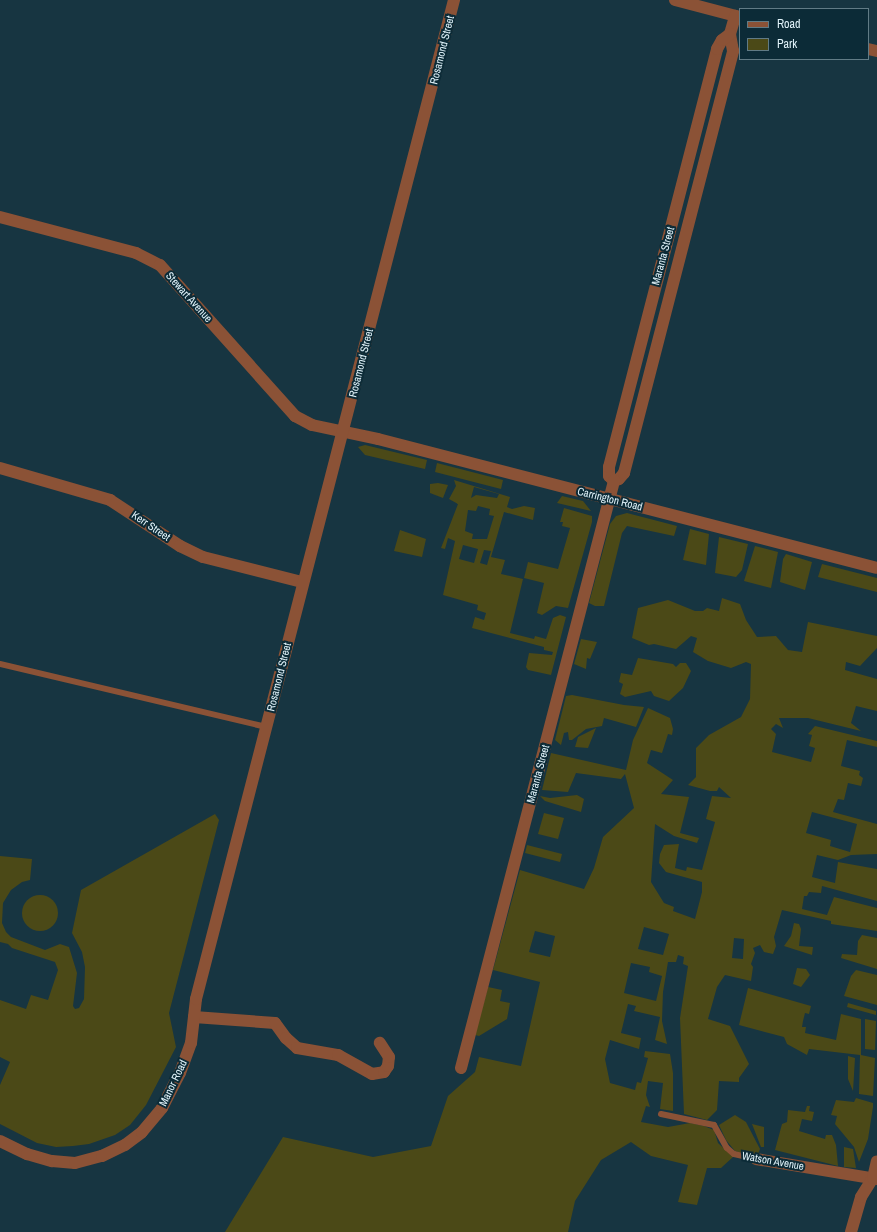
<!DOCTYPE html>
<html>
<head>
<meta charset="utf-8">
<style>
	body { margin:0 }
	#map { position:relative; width:877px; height:1232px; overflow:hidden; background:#173541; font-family:"Archivo Narrow",sans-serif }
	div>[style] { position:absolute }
	.green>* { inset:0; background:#4b4917 }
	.round { border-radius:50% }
	.lane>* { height:6px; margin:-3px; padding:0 3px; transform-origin:3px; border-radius:3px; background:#8b5236 }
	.street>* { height:12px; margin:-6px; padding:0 6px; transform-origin:6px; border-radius:6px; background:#8b5236 }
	span { translate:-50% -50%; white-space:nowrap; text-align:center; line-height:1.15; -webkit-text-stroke:4px #0c2b37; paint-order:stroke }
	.street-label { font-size:11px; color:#e1f3fa }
	.legend { position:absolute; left:739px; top:8px; width:130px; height:52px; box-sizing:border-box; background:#0c2b37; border:1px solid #617b85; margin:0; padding:5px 7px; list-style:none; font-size:12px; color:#e1f3fa }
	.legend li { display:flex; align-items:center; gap:8px; height:20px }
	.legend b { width:20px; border:1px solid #617b85 }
</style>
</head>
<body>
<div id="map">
	<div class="green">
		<i style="clip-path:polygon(365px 445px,427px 460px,425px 469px,365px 455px,358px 447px)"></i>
		<i style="clip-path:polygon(437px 463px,503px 480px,501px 489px,435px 472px)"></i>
		<i style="clip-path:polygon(evenodd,454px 480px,510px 497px,507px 507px,512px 509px,524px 506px,535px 508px,533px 520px,504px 512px,491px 557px,505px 560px,501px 574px,523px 579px,510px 633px,534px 639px,535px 636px,546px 639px,553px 618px,560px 615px,566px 617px,551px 675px,528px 670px,526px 667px,529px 653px,552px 655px,553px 652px,544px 650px,544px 647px,472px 628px,475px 617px,484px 620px,486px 613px,477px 610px,478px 605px,443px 595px,455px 541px,448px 538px,445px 549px,441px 548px,458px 504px,449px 499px,456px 486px,454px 480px,474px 487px,499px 494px,497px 498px,476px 495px,471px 498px,474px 487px,454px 480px,478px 506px,490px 509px,489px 515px,494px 516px,487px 539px,472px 539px,473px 534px,465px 531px,468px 510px,476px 511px,478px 506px,454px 480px,463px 545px,478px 549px,474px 563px,459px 559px,463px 545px,454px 480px,484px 550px,491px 551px,487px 565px,480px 563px,484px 550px)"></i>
		<i style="clip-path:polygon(438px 483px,448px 485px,443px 498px,430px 493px,430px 484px)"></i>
		<i style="clip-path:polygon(562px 496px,583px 501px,591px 511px,557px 503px)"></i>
		<i style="clip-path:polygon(564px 508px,592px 516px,592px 522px,568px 608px,556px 606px,542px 615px,537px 613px,544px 583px,524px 578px,528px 562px,558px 569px,570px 528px,562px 526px,563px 522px,560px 522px)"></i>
		<i style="clip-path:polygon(627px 513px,677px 526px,674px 536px,627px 526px,622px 533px,604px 606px,595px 606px,589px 603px,610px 524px,616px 516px)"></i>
		<i style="clip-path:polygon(690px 529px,709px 534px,706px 565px,683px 560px)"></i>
		<i style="clip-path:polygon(400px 530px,426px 539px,422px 557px,394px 551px)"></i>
		<i style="clip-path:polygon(719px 537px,748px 544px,742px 570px,736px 577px,715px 573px)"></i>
		<i style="clip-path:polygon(755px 546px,778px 552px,771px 588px,744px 581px)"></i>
		<i style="clip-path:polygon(786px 554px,812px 562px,805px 590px,780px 582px,783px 559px)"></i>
		<i style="clip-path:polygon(822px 564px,877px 578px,877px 592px,818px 577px)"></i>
		<i style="clip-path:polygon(evenodd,722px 598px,740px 604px,746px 620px,757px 637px,776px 636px,788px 650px,802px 652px,808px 622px,877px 636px,877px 648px,860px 666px,846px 662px,845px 670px,877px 679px,877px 711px,856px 706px,851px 723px,861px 731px,808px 718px,779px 718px,783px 728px,776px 724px,771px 729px,776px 734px,772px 752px,811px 762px,815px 748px,809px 746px,812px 735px,808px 734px,815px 726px,877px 741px,877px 747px,847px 740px,841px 766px,860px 771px,859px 775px,863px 778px,861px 786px,848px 783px,844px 800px,838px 799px,833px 812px,877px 824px,877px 854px,851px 855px,838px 860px,817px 855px,812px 877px,835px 883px,838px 862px,877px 869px,877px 901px,822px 886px,821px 893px,809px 892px,807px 896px,804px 896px,802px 909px,827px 915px,834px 897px,877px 908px,877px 931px,831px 924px,831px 921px,782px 910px,774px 937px,776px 946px,773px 954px,764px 952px,760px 945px,753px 948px,755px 953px,751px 964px,753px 967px,751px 981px,725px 975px,717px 987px,708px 1019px,730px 1026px,749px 1064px,739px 1078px,739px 1082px,719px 1081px,717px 1110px,707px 1120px,684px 1114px,680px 1018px,688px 966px,683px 964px,684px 957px,678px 955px,676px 962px,668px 962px,663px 992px,662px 1021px,667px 1044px,655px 1040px,660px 1017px,634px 1011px,636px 1006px,628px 1004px,621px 1033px,641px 1038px,639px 1049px,610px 1040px,605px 1059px,610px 1083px,635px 1090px,637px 1082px,641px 1083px,648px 1058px,644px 1057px,645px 1051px,670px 1054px,673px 1073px,673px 1111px,660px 1109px,663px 1083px,648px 1081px,646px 1095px,650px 1107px,646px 1106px,641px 1122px,668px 1127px,690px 1123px,704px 1126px,714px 1130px,718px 1143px,733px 1157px,721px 1168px,707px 1168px,697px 1205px,678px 1202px,688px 1165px,651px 1156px,631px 1142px,601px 1160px,575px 1201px,568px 1232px,225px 1232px,283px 1137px,373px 1157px,431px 1146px,448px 1096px,475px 1072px,479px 1057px,521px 1066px,540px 982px,493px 970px,520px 870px,584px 889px,594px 868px,603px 837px,634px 808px,625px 774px,621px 779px,576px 773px,568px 792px,542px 790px,551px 753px,626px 770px,633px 740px,648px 708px,670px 718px,673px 729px,672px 735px,668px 734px,662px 753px,651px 750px,647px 763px,673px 780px,661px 794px,689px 797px,680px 833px,699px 838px,697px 843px,674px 836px,655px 824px,651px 882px,664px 903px,674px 907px,673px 911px,695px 919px,702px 892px,702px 882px,666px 872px,659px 863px,660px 854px,664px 845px,679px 844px,675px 868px,686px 871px,687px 867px,702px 870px,715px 822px,706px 819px,712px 796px,731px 798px,719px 787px,717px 791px,710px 791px,688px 785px,696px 777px,696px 748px,709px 735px,741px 717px,750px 699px,751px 664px,746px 662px,731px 668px,708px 661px,693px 652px,697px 638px,691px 636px,676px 649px,654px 644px,649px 645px,632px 638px,638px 608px,668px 600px,695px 611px,703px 611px,707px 608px,719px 611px,722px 598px,812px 812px,857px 824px,850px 852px,830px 846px,831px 840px,806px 833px,812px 812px,722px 598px,644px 927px,669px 934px,663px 955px,638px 949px,644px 927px,722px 598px,535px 931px,555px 936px,550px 957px,529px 952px,535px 931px,722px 598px,734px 938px,744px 939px,743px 959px,732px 958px,734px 938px,722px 598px,631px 963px,650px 967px,649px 972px,662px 976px,656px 1001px,624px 993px,631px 963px)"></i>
		<i style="clip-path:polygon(581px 639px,597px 642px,590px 659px,587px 658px,586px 669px,574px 664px)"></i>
		<i style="clip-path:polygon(638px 658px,673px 664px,676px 667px,680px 663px,686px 663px,691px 671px,683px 688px,669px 701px,654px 696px,651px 691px,625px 697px,620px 694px,623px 684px,619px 682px,621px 673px,632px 675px)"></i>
		<i style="clip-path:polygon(572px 695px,624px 705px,644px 707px,636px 727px,604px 718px,602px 726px,586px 729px,572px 740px,569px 740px,568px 732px,564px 733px,561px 745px,555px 740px,566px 696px)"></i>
		<i style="clip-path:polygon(596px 728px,588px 748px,575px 747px,578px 737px)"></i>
		<i style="clip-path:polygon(577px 795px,584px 799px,581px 812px,545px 801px,540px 796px,550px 798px)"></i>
		<i style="clip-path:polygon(544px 813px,564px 818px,558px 839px,538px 834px)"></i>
		<i style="clip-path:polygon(215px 814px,219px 820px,169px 1013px,176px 1047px,146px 1105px,130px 1125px,115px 1135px,89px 1144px,73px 1146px,56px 1147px,37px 1143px,0 1124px,0 1085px,10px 1062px,0 1057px,0 1000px,26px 1009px,31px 995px,48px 1000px,58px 970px,55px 962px,12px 948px,8px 944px,0 942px,0 856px,32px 859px,30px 880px,22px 882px,11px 890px,3px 903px,2px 923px,6px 932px,11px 937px,45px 950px,60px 944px,69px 947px,77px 973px,73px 1006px,75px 1009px,79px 1008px,84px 999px,85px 967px,82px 952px,72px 933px,81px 890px)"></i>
		<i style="clip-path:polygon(527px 845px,562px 854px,560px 862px,525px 853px)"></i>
		<i class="round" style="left:22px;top:895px;width:36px;height:36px"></i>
		<i style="clip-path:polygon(794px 923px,799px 924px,801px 929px,799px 946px,813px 947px,812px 955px,784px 946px,791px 936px)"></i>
		<i style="clip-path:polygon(862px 935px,877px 938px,877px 969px,841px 958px,842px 954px,857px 955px,858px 941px)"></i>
		<i style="clip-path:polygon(797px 968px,806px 969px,810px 975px,801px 987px,793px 984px)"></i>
		<i style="clip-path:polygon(856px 970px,877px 975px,877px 1005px,844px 996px,851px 976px)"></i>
		<i style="clip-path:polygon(488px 987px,502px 990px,500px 1001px,510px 1003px,507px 1019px,479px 1036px,475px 1035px)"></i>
		<i style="clip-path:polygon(748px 988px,811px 1006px,809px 1014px,805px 1013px,803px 1021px,802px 1027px,806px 1027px,805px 1033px,836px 1040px,841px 1014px,861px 1019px,861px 1055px,875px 1058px,873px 1096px,859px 1094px,860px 1055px,809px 1049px,807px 1055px,787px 1044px,784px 1037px,739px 1025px)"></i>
		<i style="clip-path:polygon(848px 1003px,876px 1011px,876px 1015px,847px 1007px)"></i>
		<i style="clip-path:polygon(865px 1019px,876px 1021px,875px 1050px,865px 1049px)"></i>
		<i style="clip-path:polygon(848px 1056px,855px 1058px,853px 1091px,848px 1079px)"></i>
		<i style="clip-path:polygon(856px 1098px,873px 1103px,873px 1107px,868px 1139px,859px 1162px,854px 1147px,835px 1124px,837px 1116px,831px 1115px,836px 1100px,854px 1102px)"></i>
		<i style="clip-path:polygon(807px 1106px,810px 1106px,809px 1111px,814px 1112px,812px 1121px,802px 1119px,799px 1131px,825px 1139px,826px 1135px,832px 1135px,836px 1145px,838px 1166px,775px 1150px,782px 1124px,787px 1122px,788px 1110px,805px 1112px)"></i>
		<i style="clip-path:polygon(735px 1115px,746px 1122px,760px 1149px,757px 1157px,735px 1151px,726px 1140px,719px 1125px)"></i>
		<i style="clip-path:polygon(752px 1124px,764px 1127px,764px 1147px,761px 1147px)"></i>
		<i style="clip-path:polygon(844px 1147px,853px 1149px,856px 1168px,844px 1167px)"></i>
	</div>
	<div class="lane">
		<i style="left:0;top:664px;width:274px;rotate:13.3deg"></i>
		<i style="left:661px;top:1114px;width:54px;rotate:11.7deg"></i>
		<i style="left:714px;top:1125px;width:26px;rotate:61deg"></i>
		<i style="left:727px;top:1148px;width:9px;rotate:41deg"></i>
		<i style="left:734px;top:1154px;width:23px;rotate:13deg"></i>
	</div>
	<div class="street">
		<i style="left:675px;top:0;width:67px;rotate:14.7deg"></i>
		<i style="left:868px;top:49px;width:9px;rotate:13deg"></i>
		<i style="left:0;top:217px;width:141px;rotate:14.8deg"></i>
		<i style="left:136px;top:253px;width:27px;rotate:27deg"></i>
		<i style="left:160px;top:265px;width:203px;rotate:48.2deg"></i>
		<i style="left:295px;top:416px;width:19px;rotate:28deg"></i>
		<i style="left:312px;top:425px;width:67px;rotate:12deg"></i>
		<i style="left:378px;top:439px;width:515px;rotate:14.49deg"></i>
		<i style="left:0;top:468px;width:115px;rotate:16.2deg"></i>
		<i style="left:110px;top:500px;width:84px;rotate:33.3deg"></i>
		<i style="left:180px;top:546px;width:25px;rotate:26deg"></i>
		<i style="left:203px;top:557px;width:102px;rotate:14.2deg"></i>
		<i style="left:614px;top:481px;width:5px;rotate:-22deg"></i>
		<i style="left:619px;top:479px;width:8px;rotate:-50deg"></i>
		<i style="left:624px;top:473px;width:436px;rotate:-75.5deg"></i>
		<i style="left:733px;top:51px;width:17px;rotate:-100deg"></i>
		<i style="left:730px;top:34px;width:19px;rotate:-74deg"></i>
		<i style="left:614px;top:481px;width:7px;rotate:-135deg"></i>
		<i style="left:609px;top:476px;width:9px;rotate:-90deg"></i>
		<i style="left:609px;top:467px;width:432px;rotate:-75.5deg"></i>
		<i style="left:717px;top:49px;width:10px;rotate:-61deg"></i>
		<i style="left:722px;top:40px;width:10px;rotate:-37deg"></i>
		<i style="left:194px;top:1017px;width:81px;rotate:4.2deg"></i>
		<i style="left:275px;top:1023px;width:19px;rotate:54deg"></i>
		<i style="left:286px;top:1038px;width:15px;rotate:42deg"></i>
		<i style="left:297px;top:1048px;width:42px;rotate:9.7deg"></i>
		<i style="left:338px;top:1055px;width:39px;rotate:29deg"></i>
		<i style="left:372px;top:1074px;width:12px;rotate:-9deg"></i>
		<i style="left:384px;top:1072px;width:7px;rotate:-56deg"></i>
		<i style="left:388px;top:1066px;width:9px;rotate:-84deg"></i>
		<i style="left:389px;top:1057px;width:17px;rotate:-123deg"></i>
		<i style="left:461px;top:1068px;width:607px;rotate:-75.39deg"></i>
		<i style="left:0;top:1141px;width:30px;rotate:26deg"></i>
		<i style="left:27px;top:1154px;width:26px;rotate:16deg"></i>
		<i style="left:52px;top:1161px;width:23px;rotate:5deg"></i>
		<i style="left:75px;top:1163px;width:28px;rotate:-15deg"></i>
		<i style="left:102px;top:1156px;width:25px;rotate:-26deg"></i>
		<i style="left:125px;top:1145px;width:21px;rotate:-37deg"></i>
		<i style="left:142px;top:1132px;width:31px;rotate:-50deg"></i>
		<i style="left:162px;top:1108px;width:39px;rotate:-63deg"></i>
		<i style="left:180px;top:1073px;width:32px;rotate:-70deg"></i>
		<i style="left:191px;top:1043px;width:44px;rotate:-83.5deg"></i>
		<i style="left:196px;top:999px;width:1032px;rotate:-75.52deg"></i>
		<i style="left:756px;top:1159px;width:123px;rotate:9.4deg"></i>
		<i style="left:851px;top:1232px;width:36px;rotate:-74deg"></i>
		<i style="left:861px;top:1197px;width:22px;rotate:-58deg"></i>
		<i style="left:873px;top:1178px;width:17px;rotate:-77deg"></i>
	</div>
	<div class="street-label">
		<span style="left:442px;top:50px;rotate:-76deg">Rosamond Street</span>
		<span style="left:663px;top:256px;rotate:-75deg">Maranta Street</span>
		<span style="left:189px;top:297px;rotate:48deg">Stewart Avenue</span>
		<span style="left:361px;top:363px;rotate:-76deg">Rosamond Street</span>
		<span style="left:610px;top:499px;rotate:14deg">Carrington Road</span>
		<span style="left:151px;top:526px;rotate:34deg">Kerr Street</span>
		<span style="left:279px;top:677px;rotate:-76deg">Rosamond Street</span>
		<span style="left:538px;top:774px;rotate:-75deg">Maranta Street</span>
		<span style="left:173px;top:1083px;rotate:-64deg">Manor Road</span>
		<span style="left:773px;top:1161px;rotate:10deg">Watson Avenue</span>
	</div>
	<ul class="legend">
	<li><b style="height:5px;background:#8b5236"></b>Road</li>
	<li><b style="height:11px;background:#4b4917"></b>Park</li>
	</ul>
</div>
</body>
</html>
